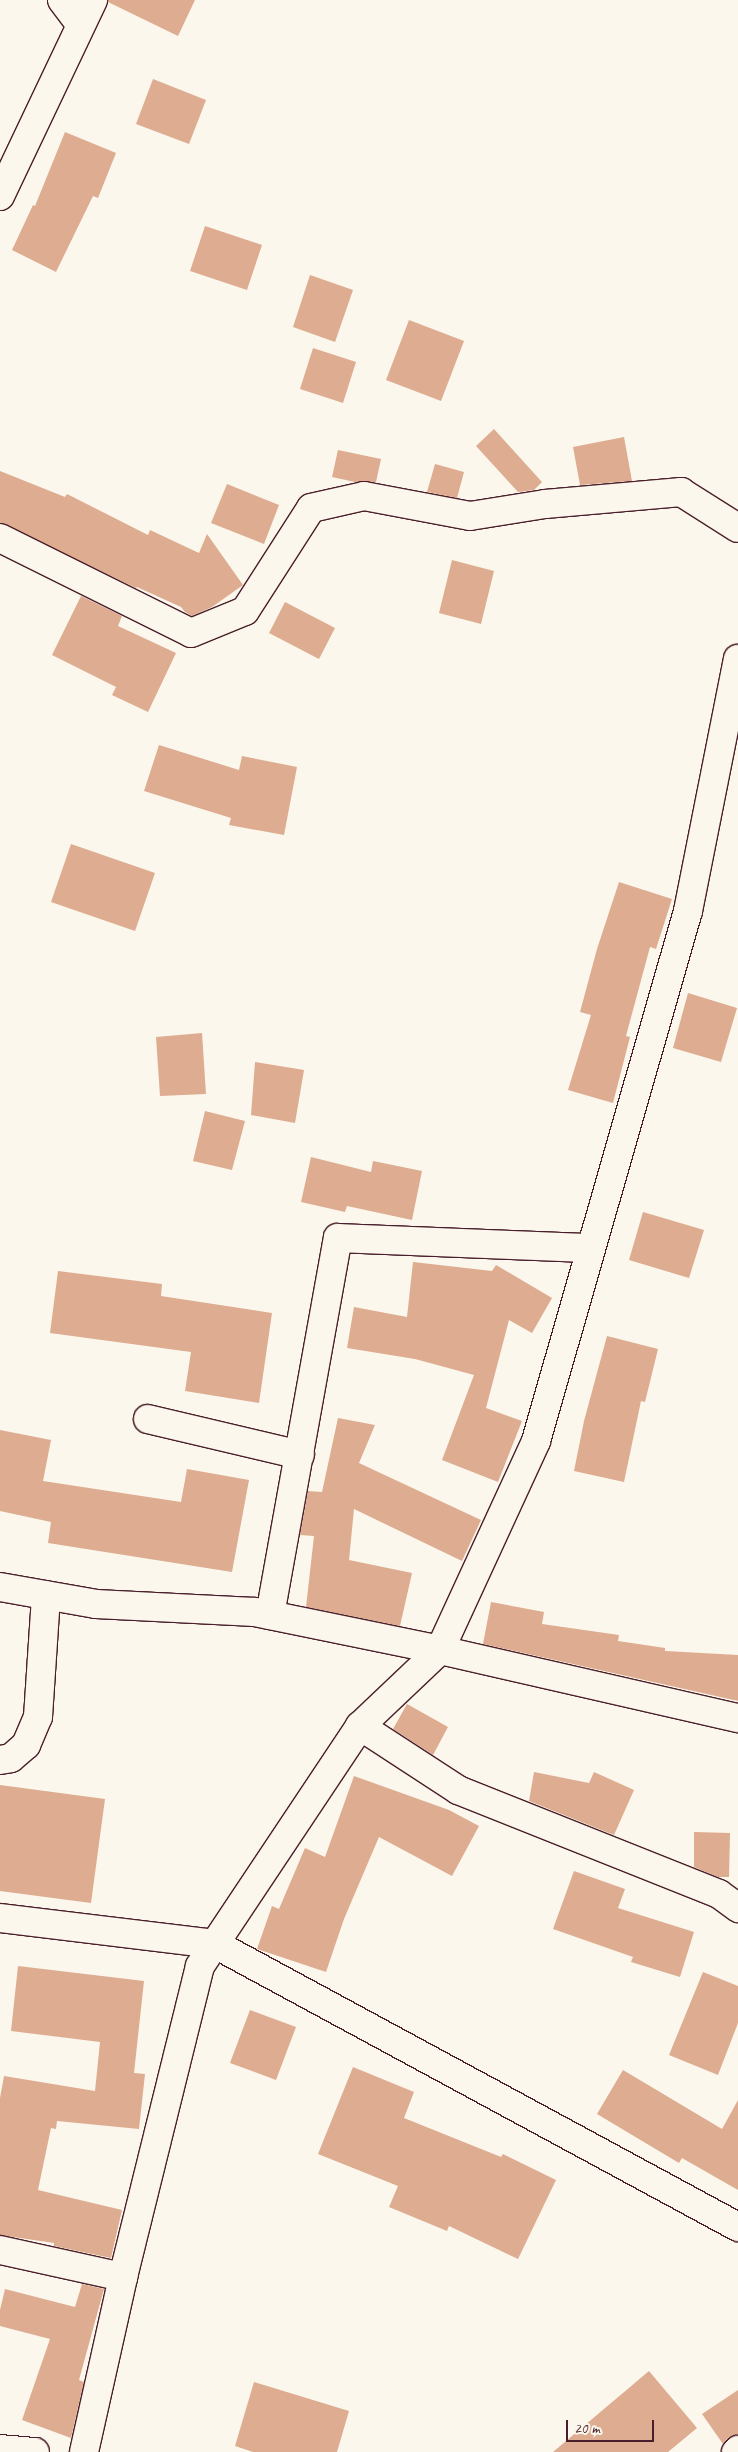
<!DOCTYPE html>
<html>
<head>
<meta charset="utf-8">
<style>
	body { margin:0 }
	#map { position:relative; width:738px; height:2452px; overflow:hidden; background:#fbf7ec; font-family:Caveat,sans-serif }
	div>[style] { position:absolute }
	.building>* { inset:0; background:#deac90 }
	.roads { filter:drop-shadow(1px 0 #4a1f2b) drop-shadow(-1px 0 #4a1f2b) drop-shadow(0 1px #4a1f2b) drop-shadow(0 -1px #4a1f2b) }
	.street>* { height:28px; margin:-14px; padding:0 14px; transform-origin:14px; border-radius:14px; background:#fbf7ec }
	.secondary>* { height:28px; margin:-14px; padding:0 14px; transform-origin:14px; border-radius:14px; background:#fbf7ec }
	span { translate:-50% -50%; white-space:nowrap; text-align:center; line-height:1.15; -webkit-text-stroke:5px #fbf7ec; paint-order:stroke }
	.scale { position:absolute; left:566px; top:2420px; width:88px; height:22px; box-sizing:border-box; border:2px solid #4a1f2b; border-top:0; padding-left:6px; font-size:15px; line-height:18px; white-space:nowrap; color:#4a1f2b; -webkit-text-stroke:4px #fbf7ec; paint-order:stroke }
</style>
</head>
<body>
<div id="map">
	<div class="building">
		<i style="clip-path:polygon(108px 0,195px 0,178px 36px,108px 2px)"></i>
		<i style="clip-path:polygon(153px 79px,206px 100px,189px 144px,136px 124px)"></i>
		<i style="clip-path:polygon(65px 132px,116px 153px,98px 198px,93px 196px,56px 272px,12px 250px,33px 205px,35px 206px)"></i>
		<i style="clip-path:polygon(205px 226px,262px 245px,247px 290px,190px 271px)"></i>
		<i style="clip-path:polygon(310px 275px,353px 290px,335px 342px,293px 327px)"></i>
		<i style="clip-path:polygon(409px 320px,464px 341px,441px 401px,386px 380px)"></i>
		<i style="clip-path:polygon(313px 348px,356px 362px,343px 403px,300px 389px)"></i>
		<i style="clip-path:polygon(494px 429px,542px 482px,534px 490px,518px 492px,476px 446px)"></i>
		<i style="clip-path:polygon(624px 437px,632px 481px,580px 485px,573px 447px)"></i>
		<i style="clip-path:polygon(338px 450px,381px 459px,376px 482px,355px 482px,332px 477px)"></i>
		<i style="clip-path:polygon(435px 464px,464px 472px,457px 498px,427px 492px)"></i>
		<i style="clip-path:polygon(0 471px,65px 497px,67px 494px,148px 535px,150px 530px,199px 553px,207px 534px,243px 585px,212px 607px,192px 616px,185px 612px,181px 607px,137px 587px,136px 588px,0 523px)"></i>
		<i style="clip-path:polygon(227px 484px,279px 505px,264px 544px,211px 523px)"></i>
		<i style="clip-path:polygon(452px 560px,494px 571px,481px 624px,439px 613px)"></i>
		<i style="clip-path:polygon(81px 596px,122px 616px,118px 626px,176px 653px,148px 712px,112px 695px,116px 687px,52px 655px)"></i>
		<i style="clip-path:polygon(285px 602px,335px 628px,319px 659px,269px 633px)"></i>
		<i style="clip-path:polygon(159px 745px,239px 770px,242px 756px,297px 767px,284px 835px,229px 825px,231px 818px,144px 791px)"></i>
		<i style="clip-path:polygon(71px 844px,155px 873px,135px 931px,51px 902px)"></i>
		<i style="clip-path:polygon(619px 882px,672px 899px,656px 949px,650px 947px,626px 1036px,630px 1037px,613px 1103px,568px 1090px,591px 1015px,580px 1012px,597px 949px)"></i>
		<i style="clip-path:polygon(688px 993px,737px 1008px,721px 1062px,673px 1048px)"></i>
		<i style="clip-path:polygon(202px 1033px,206px 1094px,160px 1096px,156px 1037px)"></i>
		<i style="clip-path:polygon(255px 1062px,304px 1070px,295px 1123px,251px 1115px)"></i>
		<i style="clip-path:polygon(205px 1111px,245px 1121px,232px 1170px,193px 1161px)"></i>
		<i style="clip-path:polygon(311px 1157px,371px 1172px,373px 1161px,422px 1171px,412px 1220px,347px 1206px,345px 1212px,301px 1202px)"></i>
		<i style="clip-path:polygon(643px 1212px,704px 1230px,689px 1278px,629px 1260px)"></i>
		<i style="clip-path:polygon(413px 1262px,492px 1271px,496px 1265px,552px 1298px,532px 1333px,509px 1320px,486px 1408px,522px 1421px,498px 1482px,442px 1460px,474px 1375px,415px 1359px,347px 1348px,354px 1307px,407px 1317px)"></i>
		<i style="clip-path:polygon(58px 1271px,162px 1284px,161px 1296px,272px 1313px,259px 1403px,185px 1391px,191px 1352px,50px 1333px)"></i>
		<i style="clip-path:polygon(607px 1336px,658px 1349px,645px 1402px,641px 1401px,624px 1482px,574px 1471px,584px 1421px)"></i>
		<i style="clip-path:polygon(338px 1418px,375px 1425px,359px 1463px,481px 1520px,462px 1561px,354px 1509px,349px 1560px,412px 1573px,400px 1626px,306px 1607px,314px 1536px,300px 1535px,308px 1491px,322px 1492px)"></i>
		<i style="clip-path:polygon(0 1430px,51px 1440px,43px 1481px,181px 1502px,187px 1469px,249px 1480px,232px 1572px,48px 1543px,51px 1522px,0 1511px)"></i>
		<i style="clip-path:polygon(491px 1602px,544px 1612px,542px 1624px,619px 1635px,618px 1641px,665px 1648px,665px 1651px,738px 1655px,738px 1701px,483px 1644px)"></i>
		<i style="clip-path:polygon(407px 1704px,448px 1727px,433px 1755px,393px 1729px)"></i>
		<i style="clip-path:polygon(534px 1772px,589px 1783px,594px 1772px,634px 1790px,614px 1835px,529px 1801px)"></i>
		<i style="clip-path:polygon(354px 1776px,449px 1810px,479px 1826px,452px 1876px,379px 1837px,344px 1919px,326px 1972px,257px 1949px,272px 1906px,279px 1909px,305px 1848px,325px 1857px)"></i>
		<i style="clip-path:polygon(0 1785px,105px 1799px,91px 1903px,0 1891px)"></i>
		<i style="clip-path:polygon(694px 1832px,730px 1833px,729px 1877px,718px 1877px,694px 1867px)"></i>
		<i style="clip-path:polygon(574px 1871px,625px 1889px,618px 1908px,694px 1932px,680px 1977px,631px 1962px,633px 1957px,553px 1929px)"></i>
		<i style="clip-path:polygon(18px 1966px,144px 1981px,134px 2073px,145px 2074px,139px 2129px,57px 2121px,56px 2129px,51px 2128px,38px 2190px,122px 2210px,111px 2258px,54px 2246px,54px 2243px,0 2235px,0 2098px,4px 2076px,95px 2091px,100px 2042px,11px 2031px)"></i>
		<i style="clip-path:polygon(703px 1972px,738px 1986px,738px 2023px,718px 2075px,669px 2055px)"></i>
		<i style="clip-path:polygon(250px 2010px,296px 2027px,276px 2080px,230px 2063px)"></i>
		<i style="clip-path:polygon(353px 2067px,414px 2092px,404px 2118px,501px 2157px,503px 2154px,556px 2180px,518px 2259px,449px 2226px,447px 2231px,389px 2207px,398px 2186px,318px 2154px)"></i>
		<i style="clip-path:polygon(623px 2070px,722px 2129px,738px 2100px,738px 2190px,682px 2158px,679px 2163px,597px 2114px)"></i>
		<i style="clip-path:polygon(82px 2284px,104px 2289px,79px 2380px,84px 2382px,71px 2438px,22px 2420px,50px 2339px,0 2326px,0 2310px,5px 2289px,75px 2307px)"></i>
		<i style="clip-path:polygon(649px 2371px,697px 2428px,668px 2452px,553px 2452px)"></i>
		<i style="clip-path:polygon(254px 2382px,349px 2411px,337px 2452px,253px 2452px,235px 2446px)"></i>
		<i style="clip-path:polygon(738px 2390px,738px 2434px,727px 2439px,723px 2444px,702px 2414px)"></i>
	</div>
	<div class="roads">
		<div class="street">
			<i style="left:62px;top:0;width:31px;rotate:53deg"></i>
			<i style="left:0;top:196px;width:217px;rotate:-64.6deg"></i>
			<i style="left:0;top:538px;width:213px;rotate:26.4deg"></i>
			<i style="left:191px;top:633px;width:58px;rotate:-22.2deg"></i>
			<i style="left:245px;top:611px;width:122px;rotate:-57.3deg"></i>
			<i style="left:311px;top:508px;width:54px;rotate:-12.8deg"></i>
			<i style="left:364px;top:496px;width:108px;rotate:10.7deg"></i>
			<i style="left:470px;top:516px;width:76px;rotate:-9.1deg"></i>
			<i style="left:545px;top:504px;width:137px;rotate:-5deg"></i>
			<i style="left:681px;top:492px;width:67px;rotate:32.3deg"></i>
			<i style="left:148px;top:1419px;width:156px;rotate:13.3deg"></i>
			<i style="left:0;top:1587px;width:97px;rotate:10deg"></i>
			<i style="left:96px;top:1604px;width:159px;rotate:2.9deg"></i>
			<i style="left:255px;top:1612px;width:189px;rotate:11.6deg"></i>
			<i style="left:440px;top:1650px;width:306px;rotate:12.9deg"></i>
			<i style="left:270px;top:1615px;width:383px;rotate:-79.8deg"></i>
			<i style="left:338px;top:1238px;width:253px;rotate:2.3deg"></i>
			<i style="left:360px;top:1726px;width:117px;rotate:33.1deg"></i>
			<i style="left:458px;top:1790px;width:281px;rotate:21.7deg"></i>
			<i style="left:719px;top:1894px;width:24px;rotate:36deg"></i>
			<i style="left:0;top:1760px;width:11px;rotate:-10deg"></i>
			<i style="left:11px;top:1758px;width:20px;rotate:-41deg"></i>
			<i style="left:26px;top:1745px;width:30px;rotate:-67deg"></i>
			<i style="left:38px;top:1717px;width:122px;rotate:-86.2deg"></i>
			<i style="left:0;top:1918px;width:217px;rotate:6.9deg"></i>
			<i style="left:215px;top:1944px;width:595px;rotate:28.42deg"></i>
			<i style="left:0;top:2250px;width:126px;rotate:12.4deg"></i>
			<i style="left:0;top:2449px;width:35px;rotate:5deg"></i>
			<i style="left:84px;top:2452px;width:179px;rotate:-77.4deg"></i>
			<i style="left:123px;top:2277px;width:320px;rotate:-76.1deg"></i>
			<i style="left:200px;top:1966px;width:288px;rotate:-56.3deg"></i>
			<i style="left:360px;top:1726px;width:110px;rotate:-43.5deg"></i>
			<i style="left:440px;top:1650px;width:230px;rotate:-65.3deg"></i>
			<i style="left:536px;top:1441px;width:551px;rotate:-74deg"></i>
			<i style="left:688px;top:911px;width:257px;rotate:-78.8deg"></i>
		</div>
		<div class="secondary">
			<i style="left:736px;top:2452px;width:3px;rotate:-45deg"></i>
		</div>
	</div>
	<div class="scale">20 m</div>
</div>
</body>
</html>
